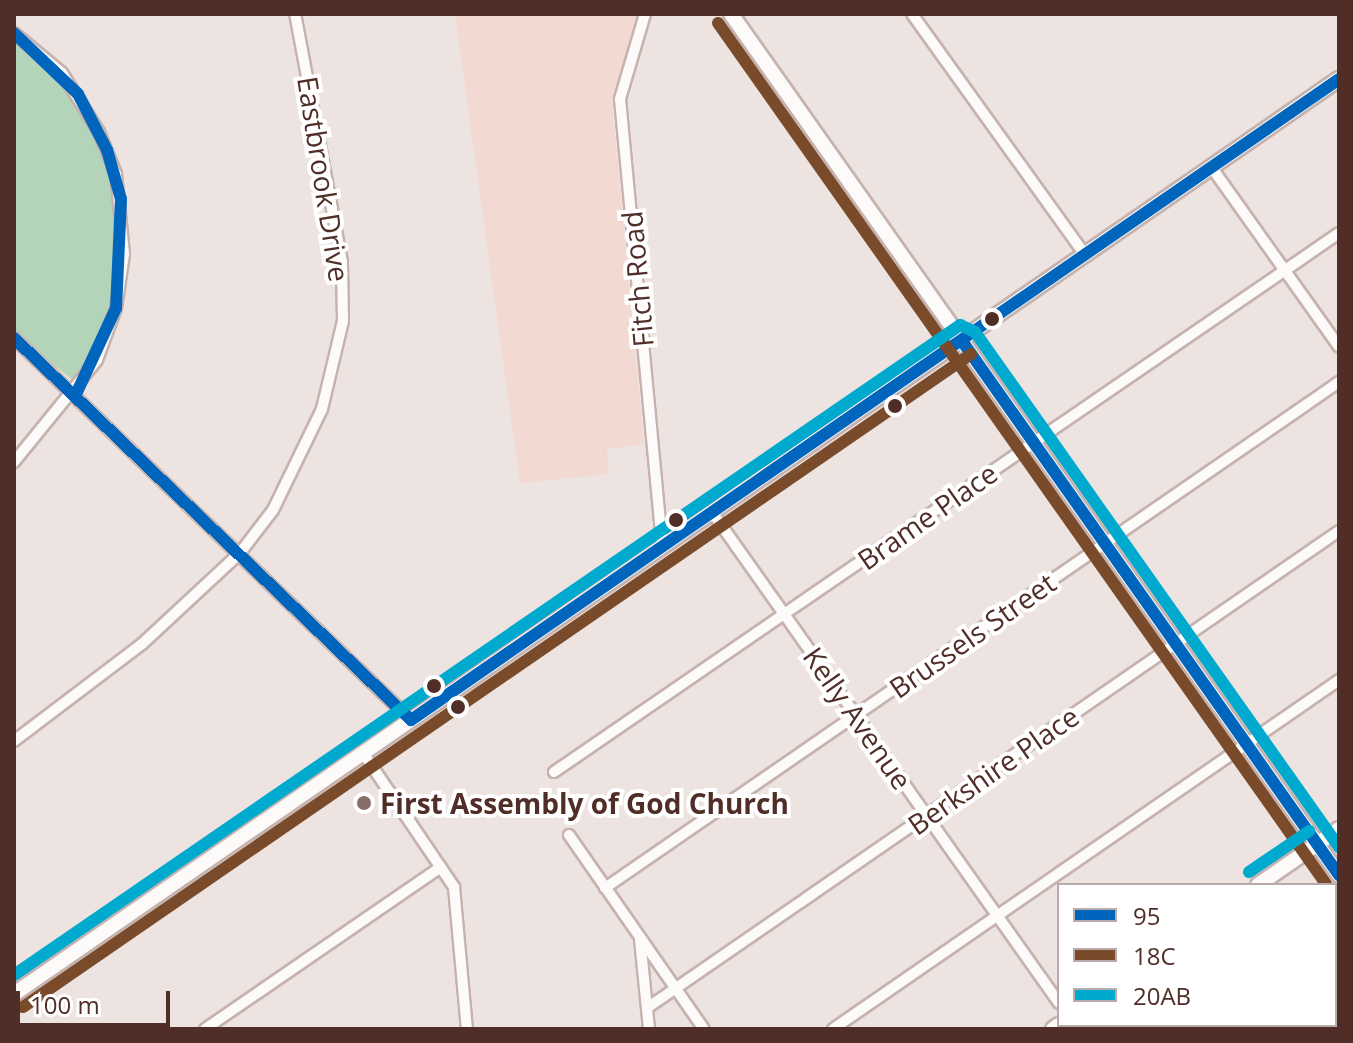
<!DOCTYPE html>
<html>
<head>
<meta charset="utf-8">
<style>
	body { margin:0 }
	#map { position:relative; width:1353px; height:1043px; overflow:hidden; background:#ede4e1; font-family:"Open Sans",sans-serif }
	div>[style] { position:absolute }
	.built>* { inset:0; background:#f2d9d2 }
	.green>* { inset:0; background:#b4d4ba }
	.roads { filter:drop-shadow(2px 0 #c6b2ae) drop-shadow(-2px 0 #c6b2ae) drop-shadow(0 2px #c6b2ae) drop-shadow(0 -2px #c6b2ae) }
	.street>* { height:10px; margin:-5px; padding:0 5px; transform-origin:5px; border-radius:5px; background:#fcfbfa }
	.secondary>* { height:14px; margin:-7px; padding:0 7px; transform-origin:7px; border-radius:7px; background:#fcfbfa }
	.bus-1>* { height:12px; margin:-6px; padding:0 6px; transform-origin:6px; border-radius:6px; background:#0065bd }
	.bus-2>* { height:12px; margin:-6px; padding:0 6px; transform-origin:6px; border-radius:6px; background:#7a4b2a }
	.bus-3>* { height:12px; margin:-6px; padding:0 6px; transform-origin:6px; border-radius:6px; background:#00a9ce }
	.dots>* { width:22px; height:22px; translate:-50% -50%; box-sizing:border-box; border:4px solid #fff; border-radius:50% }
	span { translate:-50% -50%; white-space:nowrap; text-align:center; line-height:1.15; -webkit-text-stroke:8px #fff; paint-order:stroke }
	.street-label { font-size:28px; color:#502e27 }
	.poi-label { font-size:28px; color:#502e27; font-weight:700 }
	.left { translate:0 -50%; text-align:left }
	.frame { position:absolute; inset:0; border:16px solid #502e27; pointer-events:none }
	.legend { position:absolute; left:1057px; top:883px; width:280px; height:144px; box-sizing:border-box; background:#fff; border:2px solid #b9aba9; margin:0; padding:10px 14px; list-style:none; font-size:24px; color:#502e27 }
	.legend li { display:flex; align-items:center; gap:16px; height:40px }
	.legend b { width:40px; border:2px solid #b9aba9 }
	.scale { position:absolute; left:16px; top:991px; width:154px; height:36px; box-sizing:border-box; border:4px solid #502e27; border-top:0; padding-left:10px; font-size:24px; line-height:28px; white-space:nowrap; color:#502e27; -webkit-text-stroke:6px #fff; paint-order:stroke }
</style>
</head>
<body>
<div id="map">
	<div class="built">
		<i style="clip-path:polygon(455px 14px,638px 14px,612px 103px,644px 444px,607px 449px,609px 474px,520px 483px)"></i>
	</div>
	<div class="green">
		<i style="clip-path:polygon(14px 39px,49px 66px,87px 112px,111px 169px,118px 271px,110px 315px,75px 382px,14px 333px)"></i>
	</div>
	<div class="roads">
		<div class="street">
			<i style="left:645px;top:14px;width:89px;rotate:106.4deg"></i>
			<i style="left:620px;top:99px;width:450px;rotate:84.6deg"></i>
			<i style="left:912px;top:14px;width:297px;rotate:54.3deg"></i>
			<i style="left:14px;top:33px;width:62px;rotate:39.8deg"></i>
			<i style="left:62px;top:73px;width:70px;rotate:57.9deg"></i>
			<i style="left:99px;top:132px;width:45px;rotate:68deg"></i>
			<i style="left:116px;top:174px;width:80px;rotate:84.3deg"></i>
			<i style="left:124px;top:254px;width:55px;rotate:98.4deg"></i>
			<i style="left:116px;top:308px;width:55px;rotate:110.1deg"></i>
			<i style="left:97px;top:360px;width:132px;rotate:129.1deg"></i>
			<i style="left:1212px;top:168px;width:219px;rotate:54.6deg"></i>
			<i style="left:14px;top:338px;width:551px;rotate:43.9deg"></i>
			<i style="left:712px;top:512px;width:601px;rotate:54.75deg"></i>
			<i style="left:14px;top:741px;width:161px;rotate:-37.2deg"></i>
			<i style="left:142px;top:644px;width:134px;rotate:-42.9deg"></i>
			<i style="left:240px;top:553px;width:54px;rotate:-52.5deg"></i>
			<i style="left:273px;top:510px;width:112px;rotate:-64.1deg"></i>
			<i style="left:322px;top:409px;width:90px;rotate:-76.6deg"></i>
			<i style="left:343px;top:321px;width:59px;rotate:-91deg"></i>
			<i style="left:342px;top:262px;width:252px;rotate:-100.7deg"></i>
			<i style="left:363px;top:753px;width:162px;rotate:55.8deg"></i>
			<i style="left:454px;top:887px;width:143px;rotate:84.8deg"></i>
			<i style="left:554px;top:772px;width:952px;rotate:-34.47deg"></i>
			<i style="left:569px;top:835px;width:236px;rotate:55.2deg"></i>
			<i style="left:605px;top:888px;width:892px;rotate:-34.58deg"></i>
			<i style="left:640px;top:939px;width:90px;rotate:84.3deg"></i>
			<i style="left:1335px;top:981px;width:4px;rotate:-27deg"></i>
			<i style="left:647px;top:1008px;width:840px;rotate:-34.58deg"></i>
			<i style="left:1075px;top:1025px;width:4px;rotate:63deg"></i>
			<i style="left:205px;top:1029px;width:286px;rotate:-34.5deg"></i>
			<i style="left:833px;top:1029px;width:615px;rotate:-34.59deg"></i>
			<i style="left:1267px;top:1029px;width:7px;rotate:-34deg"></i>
		</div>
		<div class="secondary">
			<i style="left:731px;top:14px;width:1054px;rotate:54.77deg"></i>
			<i style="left:1258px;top:885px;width:98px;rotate:-34.7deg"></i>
			<i style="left:14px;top:994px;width:1610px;rotate:-34.63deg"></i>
			<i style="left:1053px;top:1029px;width:7px;rotate:-34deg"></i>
		</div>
	</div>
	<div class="bus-1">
		<i style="left:14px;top:33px;width:88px;rotate:43.6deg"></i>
		<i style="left:78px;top:94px;width:63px;rotate:62.6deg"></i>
		<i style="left:107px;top:150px;width:51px;rotate:74.1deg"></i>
		<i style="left:121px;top:199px;width:109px;rotate:92.6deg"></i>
		<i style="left:116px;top:308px;width:95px;rotate:114.9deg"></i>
		<i style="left:14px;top:338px;width:551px;rotate:43.9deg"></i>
		<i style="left:411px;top:720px;width:1128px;rotate:-34.63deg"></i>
		<i style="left:962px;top:341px;width:654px;rotate:54.78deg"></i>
	</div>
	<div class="bus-2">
		<i style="left:718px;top:23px;width:1054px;rotate:54.77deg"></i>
		<i style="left:23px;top:1007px;width:1151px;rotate:-34.56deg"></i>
	</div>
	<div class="bus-3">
		<i style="left:1249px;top:872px;width:73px;rotate:-34.3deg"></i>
		<i style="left:14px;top:975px;width:1148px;rotate:-34.49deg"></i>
		<i style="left:960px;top:325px;width:17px;rotate:25deg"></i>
		<i style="left:975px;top:332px;width:631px;rotate:54.75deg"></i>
	</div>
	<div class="dots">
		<i style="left:992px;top:319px;background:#502e27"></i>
		<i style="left:895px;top:406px;background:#502e27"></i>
		<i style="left:676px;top:520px;background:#502e27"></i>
		<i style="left:434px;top:686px;background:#502e27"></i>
		<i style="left:458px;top:707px;background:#502e27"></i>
		<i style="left:364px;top:803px;background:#876e68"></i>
	</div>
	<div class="street-label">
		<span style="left:324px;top:179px;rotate:81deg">Eastbrook Drive</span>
		<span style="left:637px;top:279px;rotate:-95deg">Fitch Road</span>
		<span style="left:927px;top:516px;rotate:-35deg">Brame Place</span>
		<span style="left:972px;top:635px;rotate:-35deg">Brussels Street</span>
		<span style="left:858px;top:718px;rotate:55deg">Kelly Avenue</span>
		<span style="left:993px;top:770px;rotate:-35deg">Berkshire Place</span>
	</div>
	<div class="poi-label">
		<span class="left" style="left:380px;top:803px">First Assembly of God Church</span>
	</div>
	<div class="frame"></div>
	<ul class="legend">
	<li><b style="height:10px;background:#0065bd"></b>95</li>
	<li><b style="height:10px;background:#7a4b2a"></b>18C</li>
	<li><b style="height:10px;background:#00a9ce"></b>20AB</li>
	</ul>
	<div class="scale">100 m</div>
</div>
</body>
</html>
